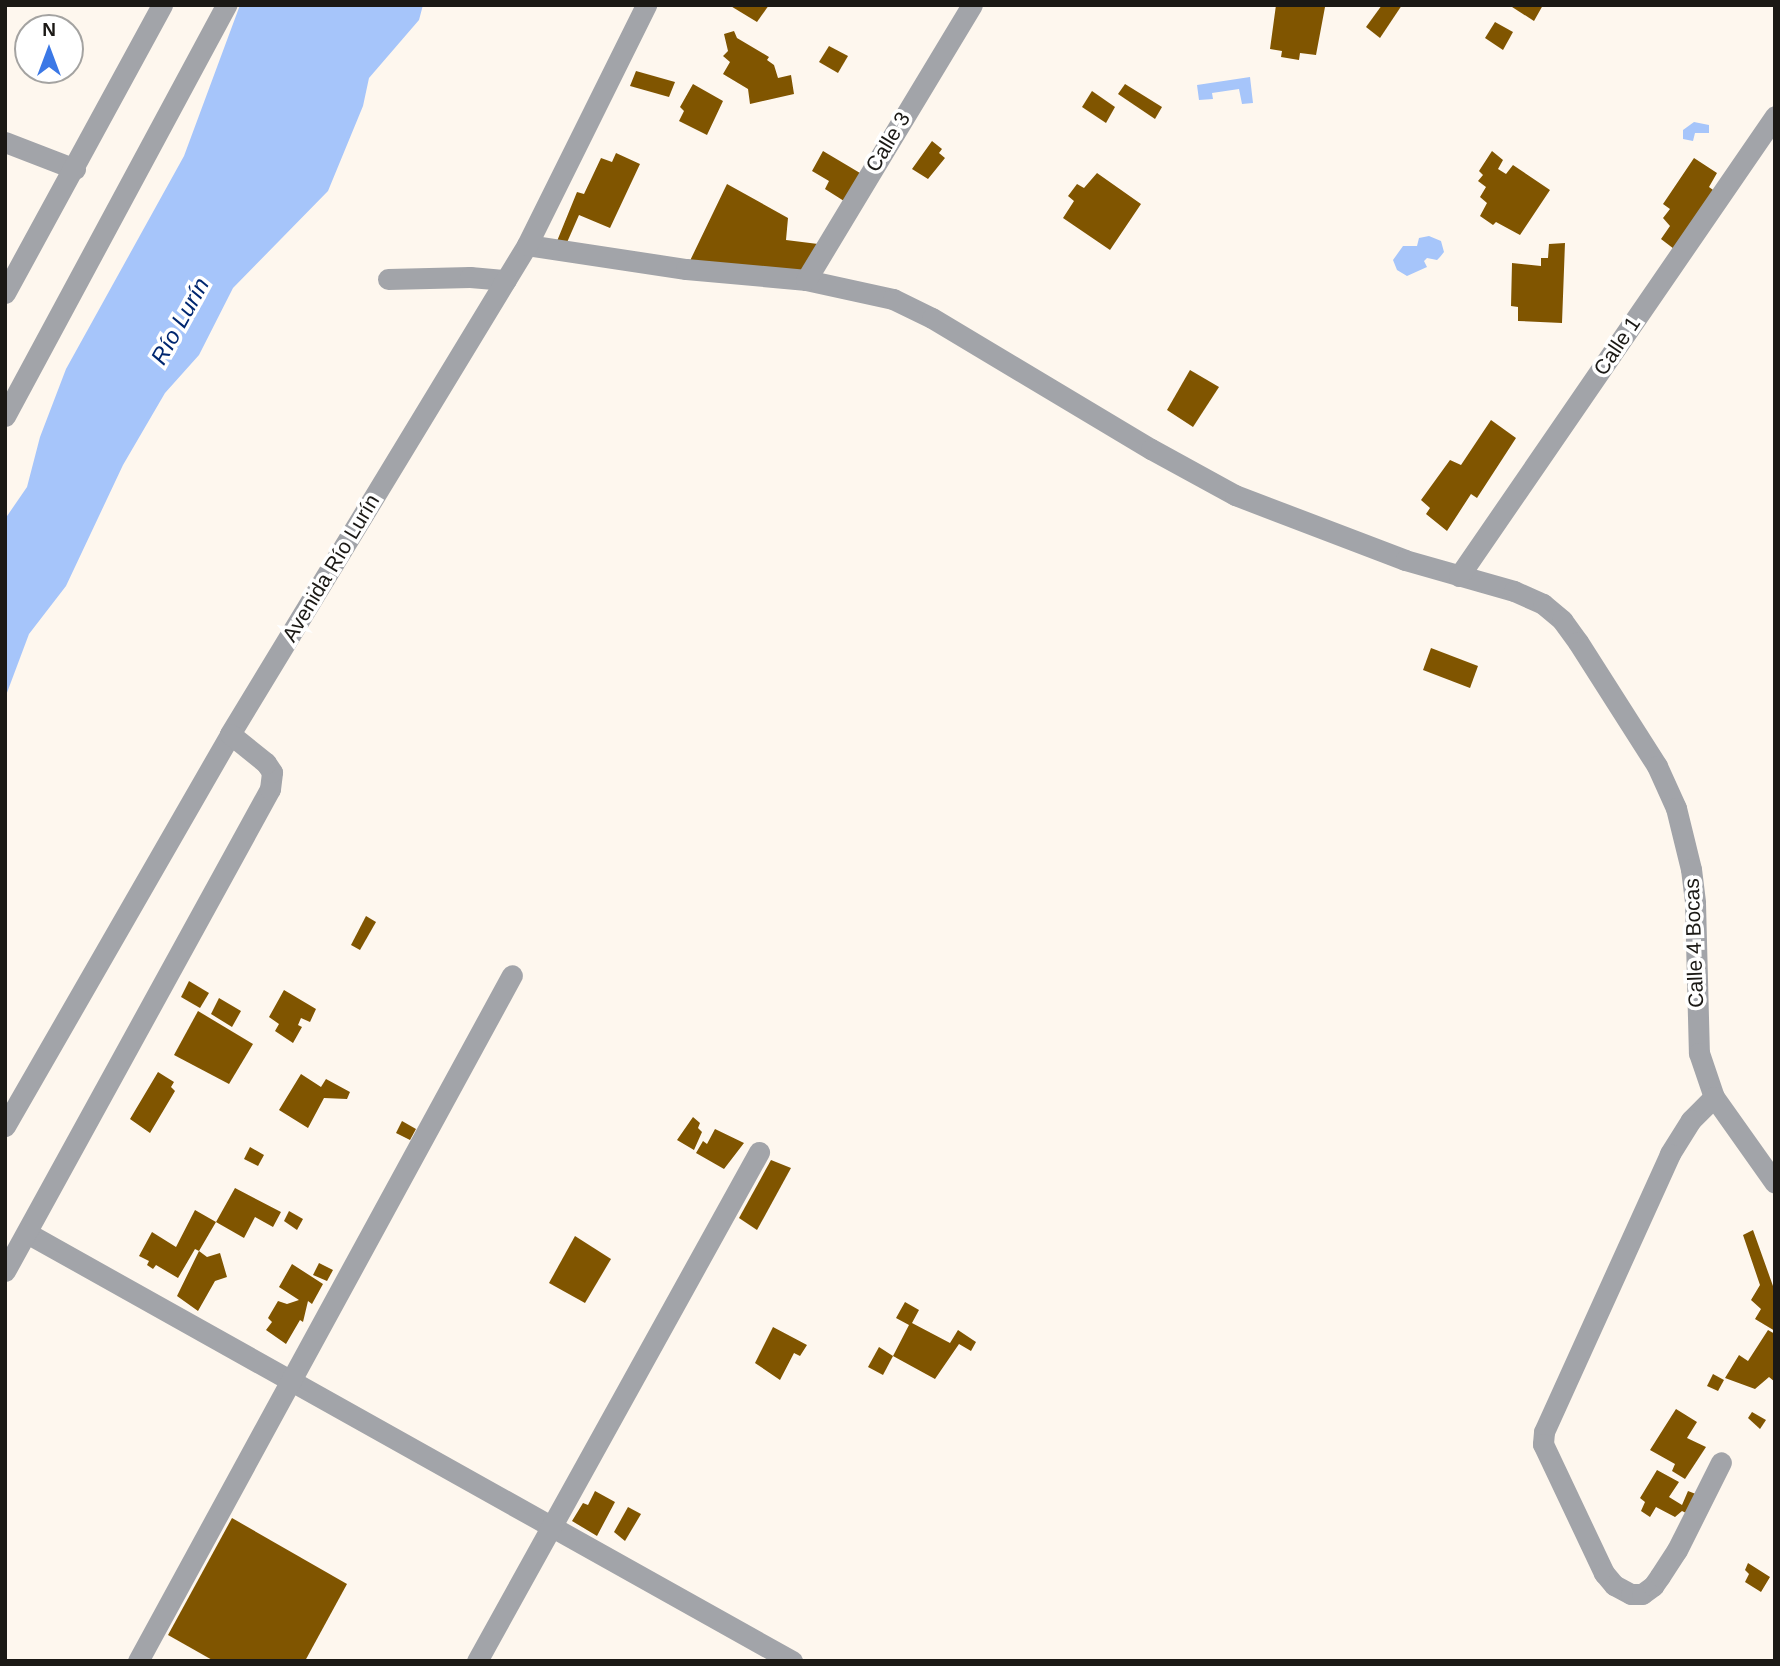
<!DOCTYPE html>
<html>
<head>
<meta charset="utf-8">
<style>
	body { margin:0 }
	#map { position:relative; width:1780px; height:1666px; overflow:hidden; background:#fef7ee; font-family:Helvetica,sans-serif }
	div>[style] { position:absolute }
	.water>* { inset:0; background:#a6c5fa }
	.building>* { inset:0; background:#805500 }
	.minor>* { height:21px; margin:-10.5px; padding:0 10.5px; transform-origin:10.5px; border-radius:10.5px; background:#a2a4a9 }
	span { translate:-50% -50%; white-space:nowrap; text-align:center; line-height:1.15; -webkit-text-stroke:7px #fff; paint-order:stroke }
	.street-label { font-size:21px; color:#1b1915 }
	.water-label { font-size:23px; color:#002770; font-style:italic }
	.frame { position:absolute; inset:0; border:7px solid #1b1915; pointer-events:none }
	.north { position:absolute; left:14px; top:14px; width:70px; height:70px; box-sizing:border-box; background:#fff; border:2px solid #a4a3a1; border-radius:50%; rotate:0deg; font-size:19px; font-weight:700; line-height:28px; text-align:center; color:#1b1915 }
	.north::after { content:''; display:block; margin:auto; width:24px; height:32px; background:#3b78e6; clip-path:polygon(50% 0,100% 100%,50% 72%,0 100%) }
</style>
</head>
<body>
<div id="map">
	<div class="water">
		<i style="clip-path:polygon(240px 5px,423px 5px,419px 20px,369px 78px,363px 106px,328px 191px,233px 288px,199px 355px,165px 393px,123px 465px,66px 586px,29px 634px,5px 698px,5px 519px,27px 487px,40px 437px,66px 369px,184px 156px)"></i>
		<i style="clip-path:polygon(1250px 77px,1253px 103px,1242px 104px,1239px 89px,1212px 93px,1213px 99px,1199px 100px,1197px 85px)"></i>
		<i style="clip-path:polygon(1694px 122px,1709px 125px,1709px 133px,1695px 133px,1693px 141px,1683px 139px,1683px 130px)"></i>
		<i style="clip-path:polygon(1429px 236px,1441px 241px,1444px 252px,1440px 257px,1437px 260px,1427px 258px,1424px 261px,1427px 267px,1407px 276px,1397px 270px,1393px 260px,1403px 246px,1417px 246px,1419px 238px)"></i>
	</div>
	<div class="building">
		<i style="clip-path:polygon(729px 5px,769px 5px,757px 22px)"></i>
		<i style="clip-path:polygon(1276px 5px,1325px 7px,1316px 55px,1300px 53px,1299px 60px,1281px 57px,1282px 51px,1270px 49px)"></i>
		<i style="clip-path:polygon(1382px 5px,1402px 5px,1380px 38px,1366px 27px)"></i>
		<i style="clip-path:polygon(1509px 5px,1543px 5px,1534px 21px)"></i>
		<i style="clip-path:polygon(1495px 22px,1513px 32px,1503px 50px,1485px 38px)"></i>
		<i style="clip-path:polygon(734px 31px,737px 38px,769px 57px,767px 60px,774px 65px,778px 78px,791px 75px,794px 94px,750px 104px,748px 89px,723px 74px,730px 62px,723px 56px,728px 51px,724px 34px)"></i>
		<i style="clip-path:polygon(829px 46px,848px 56px,838px 73px,819px 62px)"></i>
		<i style="clip-path:polygon(636px 71px,675px 82px,669px 97px,630px 86px)"></i>
		<i style="clip-path:polygon(693px 84px,723px 101px,707px 135px,679px 121px,684px 111px,680px 107px)"></i>
		<i style="clip-path:polygon(1125px 84px,1162px 107px,1155px 119px,1118px 94px)"></i>
		<i style="clip-path:polygon(1092px 91px,1115px 107px,1106px 123px,1082px 107px)"></i>
		<i style="clip-path:polygon(932px 141px,942px 149px,939px 153px,945px 158px,928px 179px,912px 169px)"></i>
		<i style="clip-path:polygon(823px 151px,860px 173px,844px 201px,825px 189px,829px 181px,812px 171px)"></i>
		<i style="clip-path:polygon(1492px 151px,1503px 160px,1498px 169px,1506px 174px,1513px 165px,1550px 190px,1520px 235px,1496px 222px,1493px 225px,1480px 216px,1487px 203px,1480px 197px,1486px 187px,1478px 181px,1483px 175px,1479px 171px)"></i>
		<i style="clip-path:polygon(616px 153px,640px 164px,610px 228px,579px 215px,565px 247px,555px 246px,577px 192px,584px 194px,601px 158px,612px 162px)"></i>
		<i style="clip-path:polygon(1694px 158px,1717px 173px,1709px 187px,1720px 195px,1678px 252px,1661px 239px,1670px 226px,1663px 218px,1670px 209px,1663px 204px)"></i>
		<i style="clip-path:polygon(1097px 173px,1141px 204px,1110px 250px,1063px 218px,1074px 201px,1068px 196px,1077px 184px,1084px 188px)"></i>
		<i style="clip-path:polygon(727px 184px,788px 218px,786px 240px,826px 245px,806px 280px,686px 269px)"></i>
		<i style="clip-path:polygon(1565px 243px,1562px 323px,1518px 321px,1518px 307px,1511px 306px,1512px 263px,1541px 266px,1541px 258px,1548px 258px,1549px 244px)"></i>
		<i style="clip-path:polygon(1190px 370px,1219px 387px,1193px 427px,1167px 410px)"></i>
		<i style="clip-path:polygon(1491px 420px,1516px 438px,1477px 498px,1471px 494px,1447px 531px,1426px 514px,1430px 508px,1421px 500px,1450px 460px,1461px 465px)"></i>
		<i style="clip-path:polygon(1431px 648px,1478px 666px,1470px 688px,1423px 670px)"></i>
		<i style="clip-path:polygon(366px 916px,376px 922px,360px 950px,351px 945px)"></i>
		<i style="clip-path:polygon(189px 981px,209px 993px,200px 1008px,181px 997px)"></i>
		<i style="clip-path:polygon(284px 990px,316px 1009px,310px 1022px,301px 1018px,298px 1025px,302px 1027px,293px 1043px,275px 1031px,279px 1024px,269px 1017px)"></i>
		<i style="clip-path:polygon(219px 998px,241px 1011px,232px 1027px,211px 1014px)"></i>
		<i style="clip-path:polygon(198px 1011px,253px 1044px,229px 1084px,174px 1055px)"></i>
		<i style="clip-path:polygon(158px 1072px,174px 1082px,171px 1087px,175px 1091px,150px 1133px,130px 1119px)"></i>
		<i style="clip-path:polygon(301px 1074px,321px 1087px,326px 1079px,350px 1092px,347px 1099px,324px 1098px,308px 1128px,279px 1110px)"></i>
		<i style="clip-path:polygon(693px 1117px,700px 1123px,698px 1128px,702px 1132px,694px 1150px,677px 1140px)"></i>
		<i style="clip-path:polygon(402px 1121px,416px 1129px,410px 1140px,396px 1133px)"></i>
		<i style="clip-path:polygon(715px 1129px,744px 1143px,724px 1169px,696px 1153px,703px 1141px,707px 1144px)"></i>
		<i style="clip-path:polygon(250px 1147px,264px 1155px,258px 1166px,244px 1159px)"></i>
		<i style="clip-path:polygon(771px 1160px,791px 1168px,757px 1230px,739px 1218px)"></i>
		<i style="clip-path:polygon(235px 1188px,281px 1212px,273px 1227px,255px 1217px,244px 1238px,216px 1222px)"></i>
		<i style="clip-path:polygon(195px 1210px,216px 1222px,199px 1251px,195px 1249px,178px 1278px,156px 1265px,153px 1269px,147px 1265px,149px 1261px,139px 1256px,152px 1232px,176px 1247px)"></i>
		<i style="clip-path:polygon(289px 1211px,303px 1219px,297px 1230px,284px 1221px)"></i>
		<i style="clip-path:polygon(1753px 1230px,1773px 1286px,1775px 1281px,1775px 1331px,1755px 1319px,1761px 1309px,1751px 1300px,1760px 1285px,1743px 1235px)"></i>
		<i style="clip-path:polygon(575px 1236px,611px 1259px,585px 1303px,549px 1283px)"></i>
		<i style="clip-path:polygon(199px 1251px,207px 1257px,220px 1253px,227px 1277px,215px 1281px,198px 1311px,177px 1296px)"></i>
		<i style="clip-path:polygon(319px 1263px,333px 1270px,327px 1281px,313px 1275px)"></i>
		<i style="clip-path:polygon(292px 1264px,323px 1284px,312px 1304px,308px 1301px,303px 1322px,300px 1320px,286px 1344px,266px 1330px,272px 1322px,268px 1318px,278px 1301px,287px 1304px,299px 1300px,279px 1287px)"></i>
		<i style="clip-path:polygon(905px 1302px,919px 1310px,912px 1323px,950px 1343px,958px 1330px,976px 1342px,971px 1351px,959px 1344px,935px 1379px,893px 1356px,909px 1325px,896px 1318px)"></i>
		<i style="clip-path:polygon(773px 1327px,807px 1345px,800px 1356px,794px 1353px,780px 1380px,755px 1363px)"></i>
		<i style="clip-path:polygon(1768px 1330px,1775px 1334px,1775px 1382px,1769px 1377px,1755px 1389px,1725px 1378px,1739px 1355px,1748px 1361px)"></i>
		<i style="clip-path:polygon(879px 1347px,893px 1356px,883px 1375px,868px 1367px)"></i>
		<i style="clip-path:polygon(1713px 1374px,1724px 1380px,1718px 1391px,1707px 1386px)"></i>
		<i style="clip-path:polygon(1676px 1409px,1697px 1422px,1687px 1438px,1706px 1447px,1685px 1479px,1672px 1471px,1675px 1464px,1650px 1450px)"></i>
		<i style="clip-path:polygon(1752px 1412px,1766px 1420px,1760px 1429px,1748px 1418px)"></i>
		<i style="clip-path:polygon(1657px 1470px,1679px 1482px,1669px 1497px,1682px 1505px,1688px 1491px,1701px 1496px,1690px 1515px,1682px 1511px,1675px 1517px,1656px 1507px,1650px 1517px,1641px 1511px,1645px 1502px,1640px 1498px)"></i>
		<i style="clip-path:polygon(595px 1491px,615px 1502px,597px 1536px,572px 1521px,583px 1503px,588px 1505px)"></i>
		<i style="clip-path:polygon(628px 1507px,641px 1514px,625px 1541px,614px 1532px)"></i>
		<i style="clip-path:polygon(232px 1518px,347px 1584px,305px 1661px,214px 1661px,168px 1635px)"></i>
		<i style="clip-path:polygon(1748px 1563px,1770px 1577px,1761px 1592px,1745px 1582px,1749px 1574px,1745px 1570px)"></i>
	</div>
	<div class="minor">
		<i style="left:5px;top:142px;width:75px;rotate:21.1deg"></i>
		<i style="left:527px;top:245px;width:161px;rotate:8.6deg"></i>
		<i style="left:686px;top:269px;width:121px;rotate:5.2deg"></i>
		<i style="left:806px;top:280px;width:89px;rotate:12.3deg"></i>
		<i style="left:893px;top:299px;width:43px;rotate:26deg"></i>
		<i style="left:932px;top:318px;width:255px;rotate:30.9deg"></i>
		<i style="left:1151px;top:449px;width:96px;rotate:28.7deg"></i>
		<i style="left:1235px;top:495px;width:182px;rotate:20.9deg"></i>
		<i style="left:1405px;top:560px;width:113px;rotate:15.9deg"></i>
		<i style="left:1514px;top:591px;width:32px;rotate:24deg"></i>
		<i style="left:1543px;top:604px;width:25px;rotate:40deg"></i>
		<i style="left:1562px;top:620px;width:27px;rotate:54deg"></i>
		<i style="left:1578px;top:642px;width:147px;rotate:57.5deg"></i>
		<i style="left:1657px;top:766px;width:46px;rotate:65.7deg"></i>
		<i style="left:1676px;top:808px;width:63px;rotate:76.2deg"></i>
		<i style="left:1691px;top:869px;width:34px;rotate:83deg"></i>
		<i style="left:1695px;top:903px;width:150px;rotate:88.5deg"></i>
		<i style="left:1699px;top:1053px;width:46px;rotate:71.2deg"></i>
		<i style="left:1714px;top:1097px;width:105px;rotate:54.7deg"></i>
		<i style="left:388px;top:279px;width:82px;rotate:-1.4deg"></i>
		<i style="left:470px;top:277px;width:36px;rotate:5deg"></i>
		<i style="left:806px;top:280px;width:321px;rotate:-58.9deg"></i>
		<i style="left:5px;top:293px;width:328px;rotate:-61.4deg"></i>
		<i style="left:5px;top:416px;width:467px;rotate:-61.7deg"></i>
		<i style="left:1459px;top:576px;width:558px;rotate:-55.51deg"></i>
		<i style="left:1714px;top:1097px;width:33px;rotate:135deg"></i>
		<i style="left:1691px;top:1120px;width:40px;rotate:122deg"></i>
		<i style="left:1670px;top:1154px;width:305px;rotate:114.4deg"></i>
		<i style="left:1544px;top:1432px;width:12px;rotate:95deg"></i>
		<i style="left:1543px;top:1444px;width:143px;rotate:64.7deg"></i>
		<i style="left:1604px;top:1573px;width:16px;rotate:50deg"></i>
		<i style="left:1614px;top:1585px;width:19px;rotate:28deg"></i>
		<i style="left:1631px;top:1594px;width:11px"></i>
		<i style="left:1642px;top:1594px;width:14px;rotate:-36deg"></i>
		<i style="left:1653px;top:1586px;width:12px;rotate:-55deg"></i>
		<i style="left:1660px;top:1576px;width:31px;rotate:-57deg"></i>
		<i style="left:1677px;top:1550px;width:98px;rotate:-63.4deg"></i>
		<i style="left:5px;top:1126px;width:452px;rotate:-60.1deg"></i>
		<i style="left:230px;top:734px;width:572px;rotate:-58.73deg"></i>
		<i style="left:527px;top:245px;width:268px;rotate:-63.6deg"></i>
		<i style="left:27px;top:1233px;width:877px;rotate:29.23deg"></i>
		<i style="left:5px;top:1271px;width:550px;rotate:-61.2deg"></i>
		<i style="left:270px;top:789px;width:17px;rotate:-83deg"></i>
		<i style="left:272px;top:772px;width:11px;rotate:-124deg"></i>
		<i style="left:266px;top:763px;width:46px;rotate:-141.1deg"></i>
		<i style="left:138px;top:1661px;width:781px;rotate:-61.4deg"></i>
		<i style="left:477px;top:1661px;width:582px;rotate:-61.01deg"></i>
	</div>
	<div class="street-label">
		<span style="left:888px;top:142px;rotate:-59deg">Calle 3</span>
		<span style="left:1617px;top:346px;rotate:-56deg">Calle 1</span>
		<span style="left:331px;top:568px;rotate:-59deg">Avenida Río Lurín</span>
		<span style="left:1694px;top:943px;rotate:-92deg">Calle 4 Bocas</span>
	</div>
	<div class="water-label">
		<span style="left:180px;top:321px;rotate:-61deg">Río Lurín</span>
	</div>
	<div class="frame"></div>
	<div class="north">N</div>
</div>
</body>
</html>
